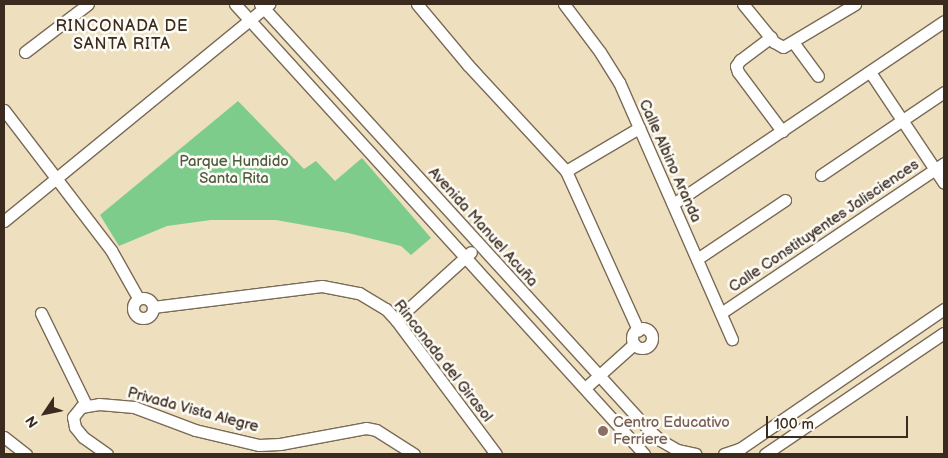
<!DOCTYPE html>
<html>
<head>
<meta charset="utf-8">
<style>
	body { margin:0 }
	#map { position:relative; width:948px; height:458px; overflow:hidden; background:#eee0bf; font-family:"Balsamiq Sans",sans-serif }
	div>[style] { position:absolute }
	.green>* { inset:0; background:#7ecc8c }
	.roads { filter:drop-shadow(1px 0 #7a6a56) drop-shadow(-1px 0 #7a6a56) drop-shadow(0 1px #7a6a56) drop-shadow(0 -1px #7a6a56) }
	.minor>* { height:11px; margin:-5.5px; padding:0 5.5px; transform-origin:5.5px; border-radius:5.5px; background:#fff }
	.minor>.ring { margin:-5.5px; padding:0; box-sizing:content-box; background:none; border:11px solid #fff; border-radius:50% }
	.dots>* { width:14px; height:14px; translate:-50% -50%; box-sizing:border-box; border:2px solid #fdfcf7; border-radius:50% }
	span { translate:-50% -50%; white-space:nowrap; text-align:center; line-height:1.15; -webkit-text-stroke:5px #fdfcf7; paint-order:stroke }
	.park-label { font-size:15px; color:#4f5b3f }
	.street-label { font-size:15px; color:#3b2a1e }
	.education-label { font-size:15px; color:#785e54 }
	.left { translate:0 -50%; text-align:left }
	.neighbourhood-label { font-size:16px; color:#3b2a1e; letter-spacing:1px }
	.frame { position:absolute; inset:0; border:5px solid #3b2a1e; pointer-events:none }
	.north { position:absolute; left:20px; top:388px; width:50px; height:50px; -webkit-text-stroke:4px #fdfcf7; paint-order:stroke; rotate:236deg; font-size:14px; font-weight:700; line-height:20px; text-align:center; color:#3b2a1e }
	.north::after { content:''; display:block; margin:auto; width:18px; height:22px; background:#3b2a1e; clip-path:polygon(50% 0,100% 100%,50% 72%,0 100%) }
	.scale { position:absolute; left:766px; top:416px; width:142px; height:22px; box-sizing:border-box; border:2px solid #3b2a1e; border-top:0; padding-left:6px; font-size:15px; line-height:18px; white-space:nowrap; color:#3b2a1e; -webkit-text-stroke:4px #fdfcf7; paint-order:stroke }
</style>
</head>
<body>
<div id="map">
	<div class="green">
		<i style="clip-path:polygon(238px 101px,304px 169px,316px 161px,335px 181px,362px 158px,431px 238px,411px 255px,401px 246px,348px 233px,276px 220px,211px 220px,167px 226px,119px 246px,100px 215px)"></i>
	</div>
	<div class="roads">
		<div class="minor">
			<i style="left:235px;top:4px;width:608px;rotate:47.73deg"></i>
			<i style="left:260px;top:4px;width:577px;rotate:47.6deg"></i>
			<i style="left:649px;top:430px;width:15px;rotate:42deg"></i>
			<i style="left:660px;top:440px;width:20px;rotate:30deg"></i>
			<i style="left:677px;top:450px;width:19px;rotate:12deg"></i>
			<i style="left:417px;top:4px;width:80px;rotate:50.1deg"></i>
			<i style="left:468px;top:65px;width:144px;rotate:47.2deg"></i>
			<i style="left:566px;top:171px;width:175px;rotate:65.6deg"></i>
			<i style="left:564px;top:4px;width:60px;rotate:53.1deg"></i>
			<i style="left:600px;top:52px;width:36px;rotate:58deg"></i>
			<i style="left:619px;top:82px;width:281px;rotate:66.3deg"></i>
			<i style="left:743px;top:4px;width:49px;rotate:50.8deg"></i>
			<i style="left:774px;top:42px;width:10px;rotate:29deg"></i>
			<i style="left:783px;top:47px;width:84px;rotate:-30.8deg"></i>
			<i style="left:771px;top:37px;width:39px;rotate:143deg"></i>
			<i style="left:740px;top:60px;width:7px;rotate:124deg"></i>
			<i style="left:736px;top:66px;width:6px;rotate:72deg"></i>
			<i style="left:738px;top:72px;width:74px;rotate:53.3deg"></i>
			<i style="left:793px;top:42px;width:42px;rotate:53.7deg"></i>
			<i style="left:25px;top:52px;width:79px;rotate:-37.3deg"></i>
			<i style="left:870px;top:72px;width:133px;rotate:56.3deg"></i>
			<i style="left:4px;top:110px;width:176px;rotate:52.6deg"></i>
			<i style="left:111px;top:250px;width:55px;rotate:60.6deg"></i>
			<i style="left:566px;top:171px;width:85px;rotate:-30.5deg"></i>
			<i style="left:821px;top:175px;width:148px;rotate:-34deg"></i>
			<i style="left:673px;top:204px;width:327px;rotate:-34deg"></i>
			<i style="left:4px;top:221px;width:343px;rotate:-39.3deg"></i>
			<i style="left:697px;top:259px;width:106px;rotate:-33.8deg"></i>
			<i class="ring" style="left:133px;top:298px;width:9px;height:9px"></i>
			<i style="left:153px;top:307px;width:170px;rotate:-7.1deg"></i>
			<i style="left:322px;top:286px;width:38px;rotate:11deg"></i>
			<i style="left:359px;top:293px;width:31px;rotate:31deg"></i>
			<i style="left:386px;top:309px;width:15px;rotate:48deg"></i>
			<i style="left:396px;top:320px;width:167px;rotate:53.3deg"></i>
			<i style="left:41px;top:313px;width:102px;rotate:63.9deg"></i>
			<i style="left:721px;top:313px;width:269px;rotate:-33.9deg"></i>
			<i style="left:396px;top:320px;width:101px;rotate:-42.2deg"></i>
			<i class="ring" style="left:632px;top:328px;width:9px;height:9px"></i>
			<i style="left:585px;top:388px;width:66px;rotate:-41.9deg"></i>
			<i style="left:4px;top:437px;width:28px;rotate:38deg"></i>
			<i style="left:107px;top:454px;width:29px;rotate:-145deg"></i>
			<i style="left:83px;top:437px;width:13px;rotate:-129deg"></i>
			<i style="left:75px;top:427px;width:10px;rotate:-101deg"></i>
			<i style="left:73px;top:417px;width:13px;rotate:-51deg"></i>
			<i style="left:81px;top:407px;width:18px;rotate:-9deg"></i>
			<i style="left:99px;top:404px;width:35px;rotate:5deg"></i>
			<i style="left:134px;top:407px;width:65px;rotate:20.7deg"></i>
			<i style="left:195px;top:430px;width:66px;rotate:13.2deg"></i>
			<i style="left:259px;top:445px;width:21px;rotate:-3deg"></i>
			<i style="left:280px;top:444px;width:87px;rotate:-10.5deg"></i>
			<i style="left:366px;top:428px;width:10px;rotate:11deg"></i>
			<i style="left:376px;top:430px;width:45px;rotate:32.3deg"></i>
			<i style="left:724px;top:454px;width:18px;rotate:-19deg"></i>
			<i style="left:741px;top:448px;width:246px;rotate:-34.4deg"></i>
			<i style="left:765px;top:454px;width:216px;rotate:-34.1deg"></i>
		</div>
	</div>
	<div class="dots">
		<i style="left:603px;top:431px;background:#8d6e63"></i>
	</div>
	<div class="park-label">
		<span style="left:234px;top:170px">Parque Hundido<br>Santa Rita</span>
	</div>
	<div class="street-label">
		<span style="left:670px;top:161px;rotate:66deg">Calle Albino Aranda</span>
		<span style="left:824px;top:226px;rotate:-34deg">Calle Constituyentes Jalisciences</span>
		<span style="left:483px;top:227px;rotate:48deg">Avenida Manuel Acuña</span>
		<span style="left:443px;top:361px;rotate:52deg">Rinconada del Girasol</span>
		<span style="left:193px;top:410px;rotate:15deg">Privada Vista Alegre</span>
	</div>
	<div class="education-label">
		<span class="left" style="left:613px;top:431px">Centro Educativo<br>Ferriere</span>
	</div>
	<div class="neighbourhood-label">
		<span style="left:122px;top:36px">RINCONADA DE<br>SANTA RITA</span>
	</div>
	<div class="frame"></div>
	<div class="north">N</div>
	<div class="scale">100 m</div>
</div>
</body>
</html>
